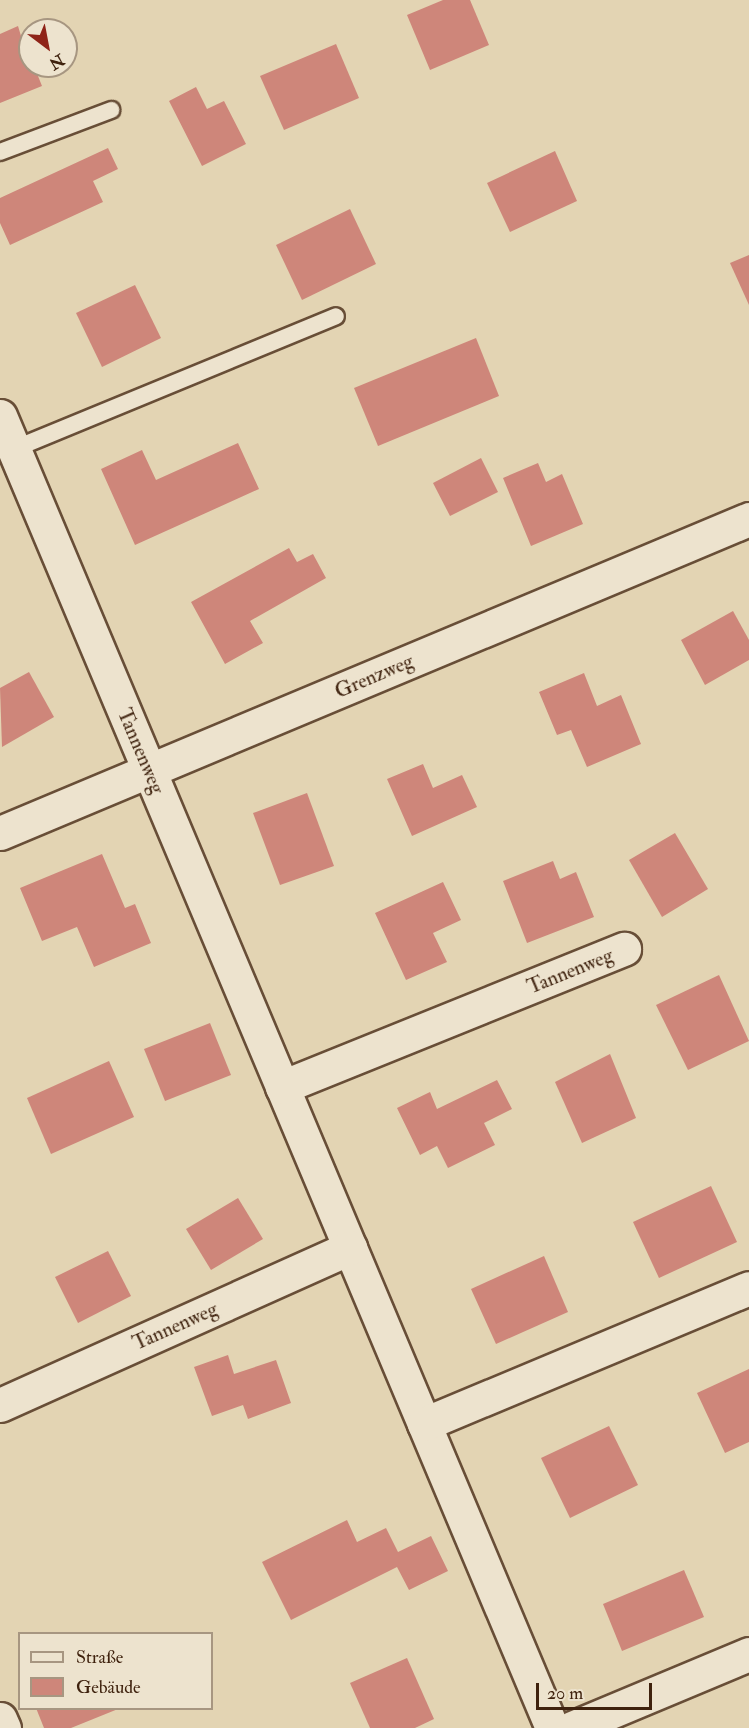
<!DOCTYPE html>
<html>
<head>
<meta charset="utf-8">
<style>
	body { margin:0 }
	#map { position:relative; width:749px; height:1728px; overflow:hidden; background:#e3d4b3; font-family:"IM FELL Double Pica",serif }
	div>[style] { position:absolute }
	.building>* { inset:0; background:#ce867a }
	.roads { filter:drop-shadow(2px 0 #684e37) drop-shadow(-2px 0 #684e37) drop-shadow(0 2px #684e37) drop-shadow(0 -2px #684e37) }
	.lane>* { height:16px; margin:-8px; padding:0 8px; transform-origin:8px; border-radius:8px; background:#ede3ce }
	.street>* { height:33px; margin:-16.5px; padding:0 16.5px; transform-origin:16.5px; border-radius:16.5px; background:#ede3ce }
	span { translate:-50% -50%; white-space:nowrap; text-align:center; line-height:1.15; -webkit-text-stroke:4.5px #ede3ce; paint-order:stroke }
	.street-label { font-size:20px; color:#3f220e }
	.legend { position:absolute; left:18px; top:1632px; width:195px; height:78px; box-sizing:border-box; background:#ede3ce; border:2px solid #a79681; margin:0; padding:8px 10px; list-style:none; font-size:18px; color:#3f220e }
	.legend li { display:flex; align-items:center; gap:12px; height:30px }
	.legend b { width:30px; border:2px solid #a79681 }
	.north { position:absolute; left:18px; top:18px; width:60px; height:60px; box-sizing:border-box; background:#ede3ce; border:2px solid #a79681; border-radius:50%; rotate:148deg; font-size:16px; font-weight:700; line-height:24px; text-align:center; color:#3f220e }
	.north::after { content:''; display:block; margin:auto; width:21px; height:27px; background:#8f2418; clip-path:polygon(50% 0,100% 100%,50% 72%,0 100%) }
	.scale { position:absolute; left:536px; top:1683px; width:116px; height:27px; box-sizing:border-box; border:3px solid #3f220e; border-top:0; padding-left:8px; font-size:18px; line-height:21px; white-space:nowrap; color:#3f220e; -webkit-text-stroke:4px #ede3ce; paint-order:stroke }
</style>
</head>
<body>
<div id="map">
	<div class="building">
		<i style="clip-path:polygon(443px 0,470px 0,489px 45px,430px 70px,407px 15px)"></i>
		<i style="clip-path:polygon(18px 26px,30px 66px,34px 66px,42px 86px,0 103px,0 34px)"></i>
		<i style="clip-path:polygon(336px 44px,359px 98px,284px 130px,260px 76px)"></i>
		<i style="clip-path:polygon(196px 87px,207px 109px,224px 101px,246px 144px,202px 166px,169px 101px)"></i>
		<i style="clip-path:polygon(108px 148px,118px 169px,93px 181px,103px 202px,10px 245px,0 223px,0 198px)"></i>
		<i style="clip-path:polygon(555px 151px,577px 201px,510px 232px,487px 183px)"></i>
		<i style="clip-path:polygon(350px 209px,376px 264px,302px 300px,276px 245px)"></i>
		<i style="clip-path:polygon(749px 255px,749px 305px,730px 263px)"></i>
		<i style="clip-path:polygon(135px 285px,161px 338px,102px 367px,76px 313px)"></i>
		<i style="clip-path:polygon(476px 338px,499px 396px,378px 446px,354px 388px)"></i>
		<i style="clip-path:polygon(238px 443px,259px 489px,135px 545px,101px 469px,142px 450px,156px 480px)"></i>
		<i style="clip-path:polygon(481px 458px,498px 492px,450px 516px,433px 483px)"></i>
		<i style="clip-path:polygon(538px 463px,546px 482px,562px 474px,583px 524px,531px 546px,503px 478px)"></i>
		<i style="clip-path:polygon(289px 548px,297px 562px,313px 554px,326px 578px,250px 621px,263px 643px,225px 664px,191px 602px)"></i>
		<i style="clip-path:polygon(733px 611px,749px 640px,749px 660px,705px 685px,681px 640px)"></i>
		<i style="clip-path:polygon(29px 672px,54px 717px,2px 747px,0 688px)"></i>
		<i style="clip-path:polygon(584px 673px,597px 706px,621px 695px,641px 744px,587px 767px,571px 730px,557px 735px,539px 692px)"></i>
		<i style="clip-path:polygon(423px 764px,433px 788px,462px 775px,477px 807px,412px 836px,387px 779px)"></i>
		<i style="clip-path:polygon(307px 793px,334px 866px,280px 885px,253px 813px)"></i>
		<i style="clip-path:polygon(675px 833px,708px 889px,662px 917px,629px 860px)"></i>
		<i style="clip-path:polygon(102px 854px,125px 908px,135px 904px,151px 943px,94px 967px,77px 927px,42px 941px,20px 888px)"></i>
		<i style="clip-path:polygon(553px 861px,560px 879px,576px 872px,594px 917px,527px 943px,503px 881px)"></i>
		<i style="clip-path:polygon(443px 882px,461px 920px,433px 933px,447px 962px,406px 980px,375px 913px)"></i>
		<i style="clip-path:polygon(719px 975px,749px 1041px,688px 1070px,656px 1005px)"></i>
		<i style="clip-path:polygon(210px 1023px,231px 1075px,165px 1101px,144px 1049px)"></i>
		<i style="clip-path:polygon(610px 1054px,636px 1118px,582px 1143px,555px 1082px)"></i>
		<i style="clip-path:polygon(109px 1061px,134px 1117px,51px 1154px,27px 1098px)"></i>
		<i style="clip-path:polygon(497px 1080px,512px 1109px,484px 1123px,495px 1145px,448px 1168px,437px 1146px,420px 1155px,397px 1108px,430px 1092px,437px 1109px)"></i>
		<i style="clip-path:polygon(711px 1186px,737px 1242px,659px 1278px,633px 1222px)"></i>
		<i style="clip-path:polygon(238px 1198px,263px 1239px,211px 1270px,186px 1229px)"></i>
		<i style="clip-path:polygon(108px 1251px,131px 1296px,78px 1323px,55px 1277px)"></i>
		<i style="clip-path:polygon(544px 1256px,568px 1312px,496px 1344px,471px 1289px)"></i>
		<i style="clip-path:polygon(228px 1355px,234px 1374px,276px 1360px,291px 1403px,248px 1419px,243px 1405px,212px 1416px,194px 1367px)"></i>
		<i style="clip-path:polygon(749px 1369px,749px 1442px,725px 1453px,697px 1393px)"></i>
		<i style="clip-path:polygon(609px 1426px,638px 1485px,570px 1518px,541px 1458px)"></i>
		<i style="clip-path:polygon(347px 1520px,357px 1542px,386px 1528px,398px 1552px,431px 1536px,448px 1571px,409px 1590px,397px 1567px,291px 1620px,262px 1562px)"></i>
		<i style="clip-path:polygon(684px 1570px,704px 1617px,622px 1651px,603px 1604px)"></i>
		<i style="clip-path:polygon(407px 1658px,434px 1719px,415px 1728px,370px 1728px,350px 1683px)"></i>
		<i style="clip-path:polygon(36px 1708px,118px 1708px,118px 1709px,71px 1728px,44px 1728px)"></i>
	</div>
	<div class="roads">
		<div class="lane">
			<i style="left:0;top:152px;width:119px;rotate:-20.7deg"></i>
			<i style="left:14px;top:449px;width:348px;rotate:-22.4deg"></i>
		</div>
		<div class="street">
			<i style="left:0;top:416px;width:1423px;rotate:67.18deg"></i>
			<i style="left:0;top:833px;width:812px;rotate:-22.74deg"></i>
			<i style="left:282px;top:1087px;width:369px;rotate:-22deg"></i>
			<i style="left:0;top:1405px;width:384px;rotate:-24.2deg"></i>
			<i style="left:424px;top:1424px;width:352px;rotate:-22.7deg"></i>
			<i style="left:0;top:1719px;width:10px;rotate:66deg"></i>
			<i style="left:572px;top:1728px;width:192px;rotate:-22.7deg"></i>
		</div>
	</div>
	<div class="street-label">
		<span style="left:374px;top:676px;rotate:-23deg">Grenzweg</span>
		<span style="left:141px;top:751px;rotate:67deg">Tannenweg</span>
		<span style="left:570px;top:971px;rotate:-22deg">Tannenweg</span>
		<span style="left:175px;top:1326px;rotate:-24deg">Tannenweg</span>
	</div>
	<ul class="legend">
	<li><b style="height:8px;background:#ede3ce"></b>Straße</li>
	<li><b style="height:16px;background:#ce867a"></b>Gebäude</li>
	</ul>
	<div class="north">N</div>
	<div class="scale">20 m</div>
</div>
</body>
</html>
